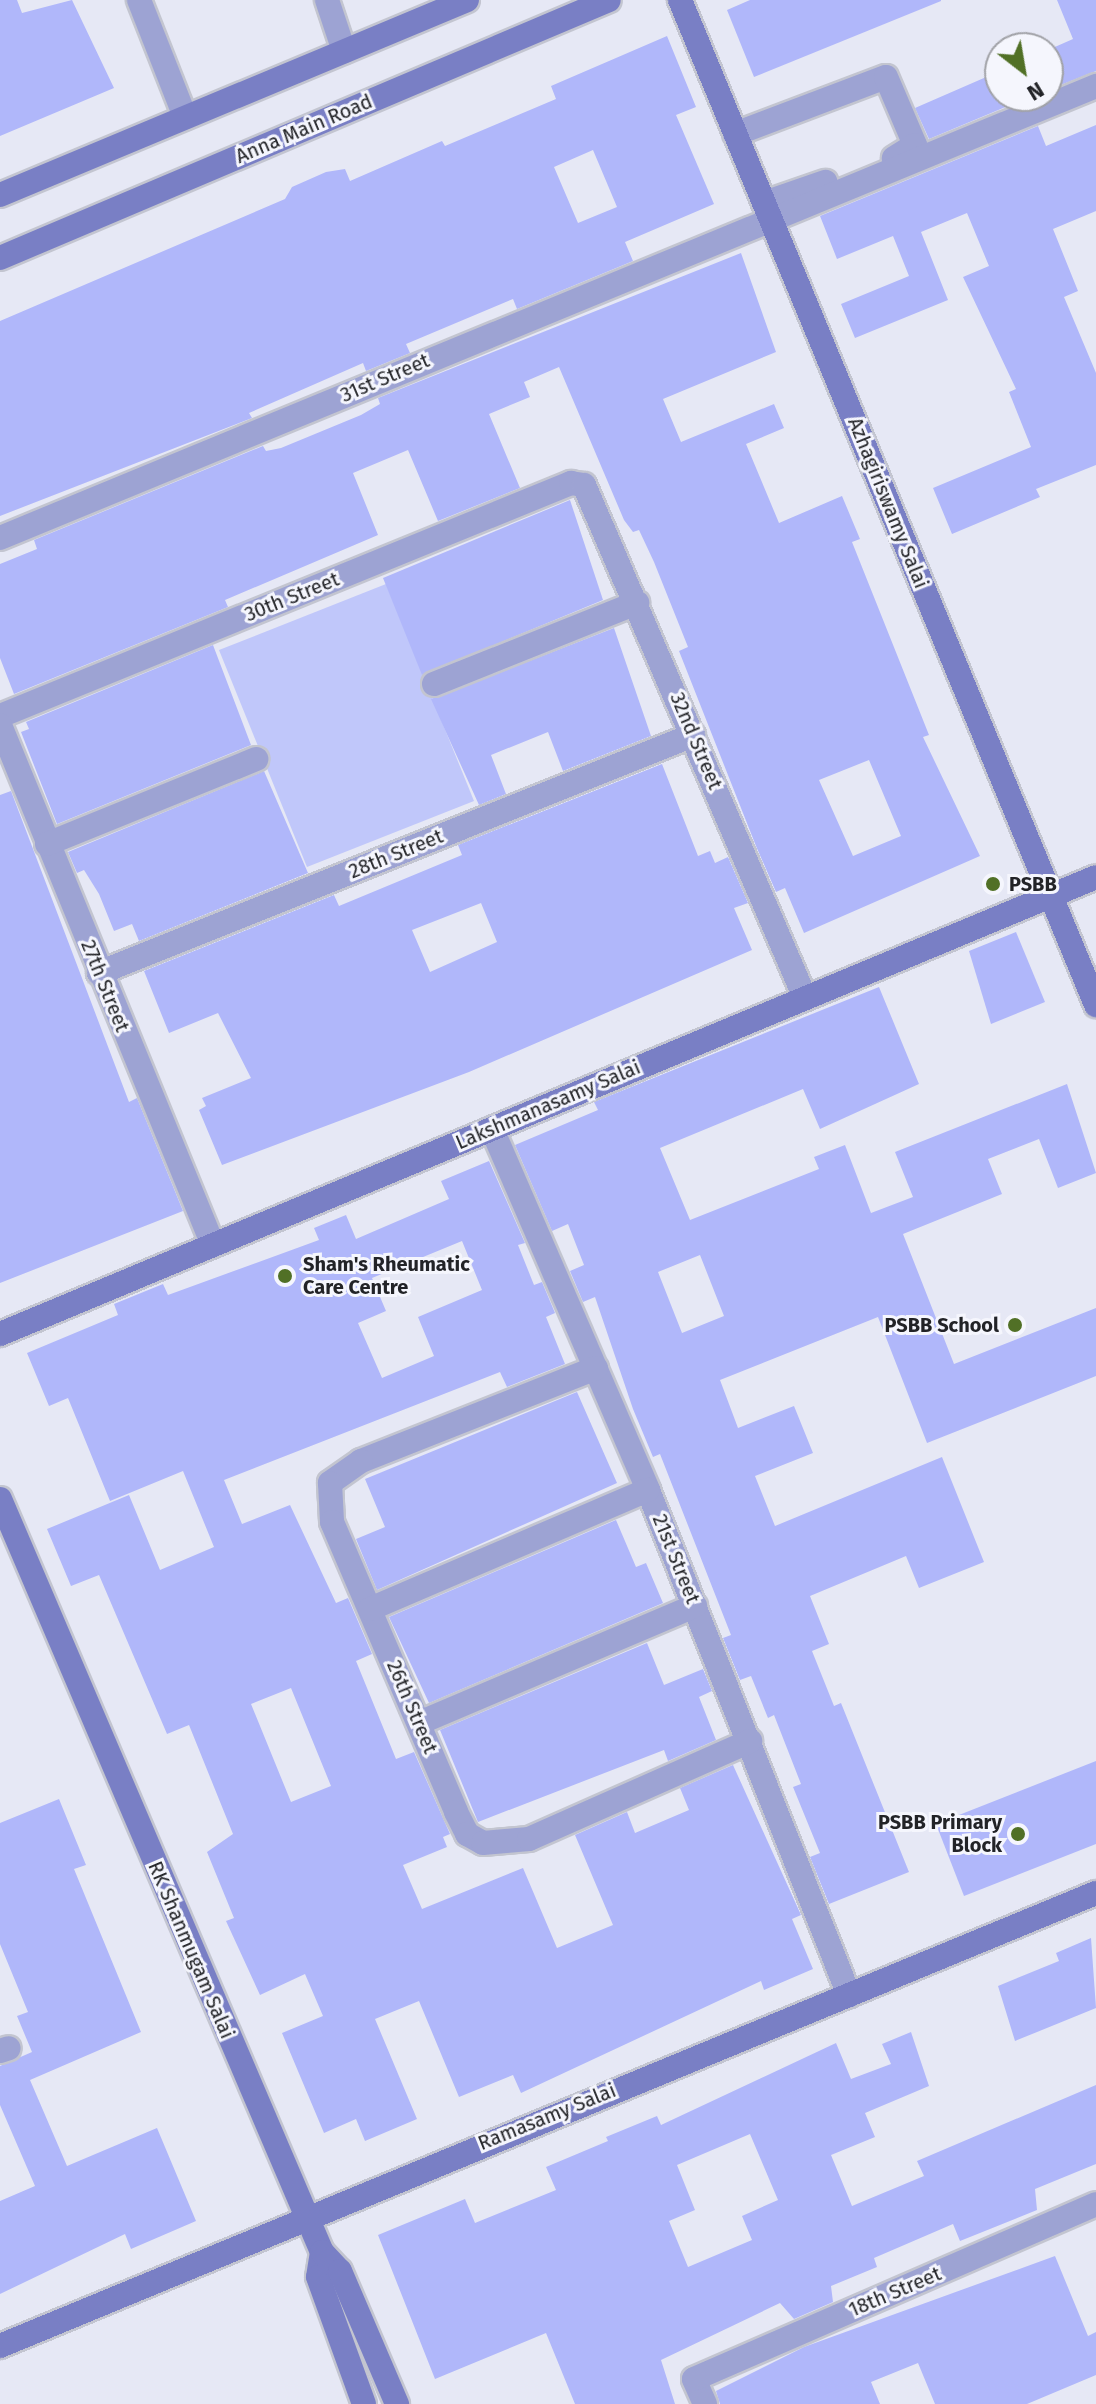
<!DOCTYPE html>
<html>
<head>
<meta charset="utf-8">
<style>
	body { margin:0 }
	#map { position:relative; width:1096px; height:2404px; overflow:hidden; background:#e6e8f5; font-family:"Fira Sans",sans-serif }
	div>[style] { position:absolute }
	.green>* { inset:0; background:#c0c7fa }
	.building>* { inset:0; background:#b0b7fa }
	.roads { filter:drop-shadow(2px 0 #c3c5d0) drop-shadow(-2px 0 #c3c5d0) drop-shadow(0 2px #c3c5d0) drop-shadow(0 -2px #c3c5d0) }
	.street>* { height:24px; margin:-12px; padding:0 12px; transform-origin:12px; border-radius:12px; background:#9da3d3 }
	.secondary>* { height:24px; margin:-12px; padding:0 12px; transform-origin:12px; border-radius:12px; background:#797fc5 }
	.dots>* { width:22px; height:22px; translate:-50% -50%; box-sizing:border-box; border:4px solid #f5f6fd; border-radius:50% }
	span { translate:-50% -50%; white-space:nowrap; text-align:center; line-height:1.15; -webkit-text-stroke:6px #f5f6fd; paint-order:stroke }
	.street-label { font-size:20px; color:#222327 }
	.poi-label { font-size:20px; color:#222327; font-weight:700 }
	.left { translate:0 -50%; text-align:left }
	.right { translate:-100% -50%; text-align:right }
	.north { position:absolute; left:984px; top:32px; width:80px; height:80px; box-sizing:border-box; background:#f5f6fd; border:2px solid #a1a2a7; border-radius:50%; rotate:149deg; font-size:22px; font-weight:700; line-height:32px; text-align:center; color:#222327 }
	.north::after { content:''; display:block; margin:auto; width:28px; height:36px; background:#517026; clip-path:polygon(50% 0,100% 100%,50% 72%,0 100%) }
</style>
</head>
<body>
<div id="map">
	<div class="green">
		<i style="clip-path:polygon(386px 584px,474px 801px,307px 867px,219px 650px)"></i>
	</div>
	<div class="building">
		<i style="clip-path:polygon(0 0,17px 0,22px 13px,72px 0,114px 88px,0 136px)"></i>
		<i style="clip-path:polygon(750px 0,941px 0,941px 1px,754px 77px,727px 10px)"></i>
		<i style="clip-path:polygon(1057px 0,1096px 0,1096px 71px,1048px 90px,1048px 50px,1073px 39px)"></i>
		<i style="clip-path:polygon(evenodd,667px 36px,696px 107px,676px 115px,714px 204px,625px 242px,633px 261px,517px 309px,513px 299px,406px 344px,410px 353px,366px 371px,363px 363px,249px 413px,252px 418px,0 516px,0 321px,285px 199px,292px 187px,326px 172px,345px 169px,350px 181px,442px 141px,445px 146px,556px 99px,551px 86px,667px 36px,593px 150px,617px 207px,578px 223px,554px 167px,593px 150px)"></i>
		<i style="clip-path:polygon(1000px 71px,1000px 96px,1027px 98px,929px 139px,915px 108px)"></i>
		<i style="clip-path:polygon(1096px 125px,1096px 211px,1053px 229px,1078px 291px,1064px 297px,1096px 373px,1096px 465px,1036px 489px,1040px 497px,952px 534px,933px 488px,1031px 447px,1009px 392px,1016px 389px,963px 277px,989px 266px,967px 213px,921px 232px,948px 300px,855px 338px,841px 304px,909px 276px,893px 236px,837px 259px,820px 216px,1038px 126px,1046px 146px)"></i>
		<i style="clip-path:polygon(evenodd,741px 253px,776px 352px,663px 399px,681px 442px,774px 404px,784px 428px,746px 444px,779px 523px,842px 496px,860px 539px,852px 542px,929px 735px,923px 737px,980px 856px,804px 933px,785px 888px,776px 892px,756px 846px,679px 651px,688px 647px,654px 562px,639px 530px,633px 532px,624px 520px,559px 367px,524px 382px,530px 397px,489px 414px,520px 488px,438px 521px,408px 450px,353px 473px,378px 535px,225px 600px,228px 607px,14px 694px,0 658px,0 564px,37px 549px,34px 540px,263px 446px,266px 451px,281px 448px,361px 415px,380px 404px,378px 398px,741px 253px,869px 760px,901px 836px,853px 856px,819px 780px,869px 760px)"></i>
		<i style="clip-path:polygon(570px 500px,603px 600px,422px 675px,383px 578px)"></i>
		<i style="clip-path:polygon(614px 628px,651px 736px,563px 771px,548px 732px,491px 755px,506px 794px,479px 805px,431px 699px)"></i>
		<i style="clip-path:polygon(213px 645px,251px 745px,57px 824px,21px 732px,29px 729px,26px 722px)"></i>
		<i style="clip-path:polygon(evenodd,662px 764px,698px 856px,710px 851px,715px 863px,728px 857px,748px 903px,734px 908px,752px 950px,469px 1072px,222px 1165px,199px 1110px,206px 1106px,202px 1098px,251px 1078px,218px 1013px,169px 1033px,144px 971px,334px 895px,339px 906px,462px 855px,458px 845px,662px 764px,481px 903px,497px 942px,430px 972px,412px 930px,481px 903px)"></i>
		<i style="clip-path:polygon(264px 771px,308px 873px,139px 941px,132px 924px,114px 931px,99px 894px,84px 870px,77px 873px,68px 852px)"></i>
		<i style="clip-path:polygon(11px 791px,129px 1102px,137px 1098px,183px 1211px,0 1283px,0 795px)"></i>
		<i style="clip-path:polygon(1016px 932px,1045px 1002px,991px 1024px,969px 951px)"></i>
		<i style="clip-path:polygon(evenodd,879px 987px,919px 1084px,820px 1129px,803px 1089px,660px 1148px,690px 1220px,819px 1169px,814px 1157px,845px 1145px,871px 1213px,913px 1197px,895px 1152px,1067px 1084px,1096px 1173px,1058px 1188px,1039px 1139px,988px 1159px,1002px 1194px,903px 1234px,954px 1364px,1096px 1308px,1096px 1376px,927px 1443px,878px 1317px,720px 1380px,738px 1428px,794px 1406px,813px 1453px,755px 1476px,775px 1526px,942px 1457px,984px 1562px,919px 1588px,906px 1556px,810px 1596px,829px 1644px,812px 1651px,834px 1706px,841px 1703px,909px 1872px,829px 1904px,810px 1857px,820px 1853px,793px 1787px,801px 1784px,774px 1715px,768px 1718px,751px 1676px,740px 1680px,723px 1638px,731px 1635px,660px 1454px,653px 1457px,633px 1409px,595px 1297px,583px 1302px,570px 1271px,584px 1265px,568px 1224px,552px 1231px,515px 1145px,598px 1110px,594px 1102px,879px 987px,700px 1255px,724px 1316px,682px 1333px,658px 1272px,700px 1255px)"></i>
		<i style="clip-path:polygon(evenodd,489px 1161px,525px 1243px,518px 1245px,534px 1285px,542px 1282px,555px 1313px,546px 1317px,565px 1364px,507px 1387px,500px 1372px,224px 1480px,242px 1524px,290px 1505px,336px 1603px,348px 1598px,372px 1654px,356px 1661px,396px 1759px,414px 1752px,450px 1834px,443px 1837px,447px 1847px,403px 1865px,422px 1909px,523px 1868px,557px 1948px,613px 1925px,575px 1835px,627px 1812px,635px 1833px,689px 1810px,680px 1788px,733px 1765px,801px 1915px,792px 1919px,813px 1969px,764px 1990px,761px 1981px,521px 2093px,513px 2075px,459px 2097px,419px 2001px,375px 2019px,417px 2119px,365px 2141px,356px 2119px,324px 2133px,282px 2033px,323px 2016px,305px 1974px,260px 1995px,226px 1921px,234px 1918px,207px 1852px,233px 1834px,189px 1725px,167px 1734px,99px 1575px,71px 1586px,47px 1529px,129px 1495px,160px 1570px,214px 1547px,183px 1471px,110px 1501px,68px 1398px,49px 1406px,27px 1353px,118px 1315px,114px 1304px,163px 1284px,168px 1295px,319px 1240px,314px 1228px,346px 1215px,356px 1239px,449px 1199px,441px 1181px,489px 1161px,462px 1241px,482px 1290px,418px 1317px,434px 1356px,382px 1378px,358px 1323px,386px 1311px,372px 1278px,462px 1241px,489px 1161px,291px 1688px,331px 1786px,291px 1802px,251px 1704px,291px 1688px)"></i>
		<i style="clip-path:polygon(577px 1392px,617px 1483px,377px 1590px,356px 1539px,385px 1527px,365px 1479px)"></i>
		<i style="clip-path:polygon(616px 1520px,636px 1567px,646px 1563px,663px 1603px,429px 1703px,389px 1617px)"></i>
		<i style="clip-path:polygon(647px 1643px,664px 1685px,703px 1669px,712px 1691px,699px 1697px,716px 1740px,668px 1761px,664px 1750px,478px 1822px,440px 1730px)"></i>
		<i style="clip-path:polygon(1096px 1761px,1096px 1844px,964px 1896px,936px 1824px)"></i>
		<i style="clip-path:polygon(59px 1799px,86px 1865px,74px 1869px,141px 2032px,30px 2080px,67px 2166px,157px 2128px,196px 2221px,131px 2249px,125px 2234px,0 2294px,0 2201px,35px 2186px,0 2105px,0 2066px,32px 2052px,17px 2016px,28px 2012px,0 1944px,0 1823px)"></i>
		<i style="clip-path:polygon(1091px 1938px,1096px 2008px,1015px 2041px,998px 1986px,1059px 1961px,1056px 1953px)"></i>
		<i style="clip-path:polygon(evenodd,911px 2032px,929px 2086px,865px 2113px,875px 2137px,831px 2155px,852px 2206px,924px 2176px,917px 2161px,1096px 2085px,1096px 2164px,1035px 2189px,1037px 2210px,960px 2241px,953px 2224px,874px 2258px,877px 2267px,831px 2286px,833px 2302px,794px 2319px,780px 2303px,661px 2360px,675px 2404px,575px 2404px,546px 2333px,435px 2379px,378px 2235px,465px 2199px,475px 2223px,556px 2190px,546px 2167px,608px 2141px,606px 2137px,657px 2116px,661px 2125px,836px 2043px,851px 2079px,891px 2064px,882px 2044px,911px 2032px,750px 2134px,778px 2200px,742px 2216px,752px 2240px,688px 2267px,669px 2221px,695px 2210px,677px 2165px,750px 2134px)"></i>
		<i style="clip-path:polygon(1055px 2256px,1088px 2336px,1096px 2332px,1096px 2375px,1027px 2404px,935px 2404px,918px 2363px,871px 2382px,880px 2404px,720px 2404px,716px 2391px,804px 2347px)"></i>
	</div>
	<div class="roads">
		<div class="street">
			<i style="left:139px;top:0;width:126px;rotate:68.5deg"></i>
			<i style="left:327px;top:0;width:54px;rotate:71.6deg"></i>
			<i style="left:735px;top:134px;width:161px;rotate:-20.7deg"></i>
			<i style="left:886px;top:77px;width:74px;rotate:66.9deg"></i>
			<i style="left:915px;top:145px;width:25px;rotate:148deg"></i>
			<i style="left:764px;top:203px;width:65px;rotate:-19deg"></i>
			<i style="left:0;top:538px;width:1186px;rotate:-22.41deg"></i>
			<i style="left:434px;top:684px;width:219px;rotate:-21.8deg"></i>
			<i style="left:0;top:716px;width:617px;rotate:-22.2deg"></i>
			<i style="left:571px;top:483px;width:13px;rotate:9deg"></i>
			<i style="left:584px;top:485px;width:559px;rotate:66.69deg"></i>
			<i style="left:0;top:725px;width:562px;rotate:67.73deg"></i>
			<i style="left:47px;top:844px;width:226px;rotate:-22.1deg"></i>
			<i style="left:99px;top:973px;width:640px;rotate:-21.83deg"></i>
			<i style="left:492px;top:1129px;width:393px;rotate:66.6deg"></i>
			<i style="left:648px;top:1490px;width:544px;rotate:68.3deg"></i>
			<i style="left:596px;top:1368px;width:253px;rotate:158.4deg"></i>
			<i style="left:361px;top:1461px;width:38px;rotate:145deg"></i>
			<i style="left:330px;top:1483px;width:39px;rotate:87deg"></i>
			<i style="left:332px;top:1522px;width:315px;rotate:66.8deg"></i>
			<i style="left:456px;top:1812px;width:25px;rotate:63deg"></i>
			<i style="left:467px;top:1834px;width:18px;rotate:29deg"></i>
			<i style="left:483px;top:1843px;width:46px;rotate:-5deg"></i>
			<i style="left:529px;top:1839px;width:242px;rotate:-23.9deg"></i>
			<i style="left:370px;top:1609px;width:302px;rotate:-23.2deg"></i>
			<i style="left:419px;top:1723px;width:300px;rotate:-23deg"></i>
			<i style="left:0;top:2051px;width:9px;rotate:-18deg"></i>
			<i style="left:705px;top:2404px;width:27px;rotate:-114deg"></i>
			<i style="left:694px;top:2379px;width:438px;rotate:-23.5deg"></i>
		</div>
		<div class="secondary">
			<i style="left:680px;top:0;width:1088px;rotate:67.51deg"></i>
			<i style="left:0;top:195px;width:506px;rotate:-22.66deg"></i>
			<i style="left:0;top:258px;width:661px;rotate:-22.96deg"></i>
			<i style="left:0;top:1334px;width:1187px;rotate:-22.63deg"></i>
			<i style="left:0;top:1499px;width:819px;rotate:66.85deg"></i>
			<i style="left:322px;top:2252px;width:25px;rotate:99deg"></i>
			<i style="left:318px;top:2277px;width:135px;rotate:70.1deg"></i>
			<i style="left:322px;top:2252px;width:26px;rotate:47deg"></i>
			<i style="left:340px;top:2271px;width:145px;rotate:66.8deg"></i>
			<i style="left:0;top:2346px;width:1186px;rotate:-22.46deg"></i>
		</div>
	</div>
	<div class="dots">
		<i style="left:993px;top:884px;background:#517026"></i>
		<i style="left:285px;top:1276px;background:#517026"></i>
		<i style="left:1015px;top:1325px;background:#517026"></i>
		<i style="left:1018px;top:1834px;background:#517026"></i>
	</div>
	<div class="street-label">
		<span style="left:304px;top:129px;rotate:-23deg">Anna Main Road</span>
		<span style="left:385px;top:378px;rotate:-23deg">31st Street</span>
		<span style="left:888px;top:503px;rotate:68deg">Azhagiriswamy Salai</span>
		<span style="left:292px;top:597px;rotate:-22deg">30th Street</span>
		<span style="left:696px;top:741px;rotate:67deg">32nd Street</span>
		<span style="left:396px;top:854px;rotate:-22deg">28th Street</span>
		<span style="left:105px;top:986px;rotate:68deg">27th Street</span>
		<span style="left:548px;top:1105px;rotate:-23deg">Lakshmanasamy Salai</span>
		<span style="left:676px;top:1559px;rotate:68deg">21st Street</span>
		<span style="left:412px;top:1707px;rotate:67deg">26th Street</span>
		<span style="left:191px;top:1950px;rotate:67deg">RK Shanmugam Salai</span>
		<span style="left:547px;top:2117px;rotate:-22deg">Ramasamy Salai</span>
		<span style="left:895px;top:2292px;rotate:-23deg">18th Street</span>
	</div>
	<div class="poi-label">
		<span class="left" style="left:1009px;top:884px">PSBB</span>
		<span class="left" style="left:303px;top:1276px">Sham's Rheumatic<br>Care Centre</span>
		<span class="right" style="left:999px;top:1325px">PSBB School</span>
		<span class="right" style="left:1002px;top:1834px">PSBB Primary<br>Block</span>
	</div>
	<div class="north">N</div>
</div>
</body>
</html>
